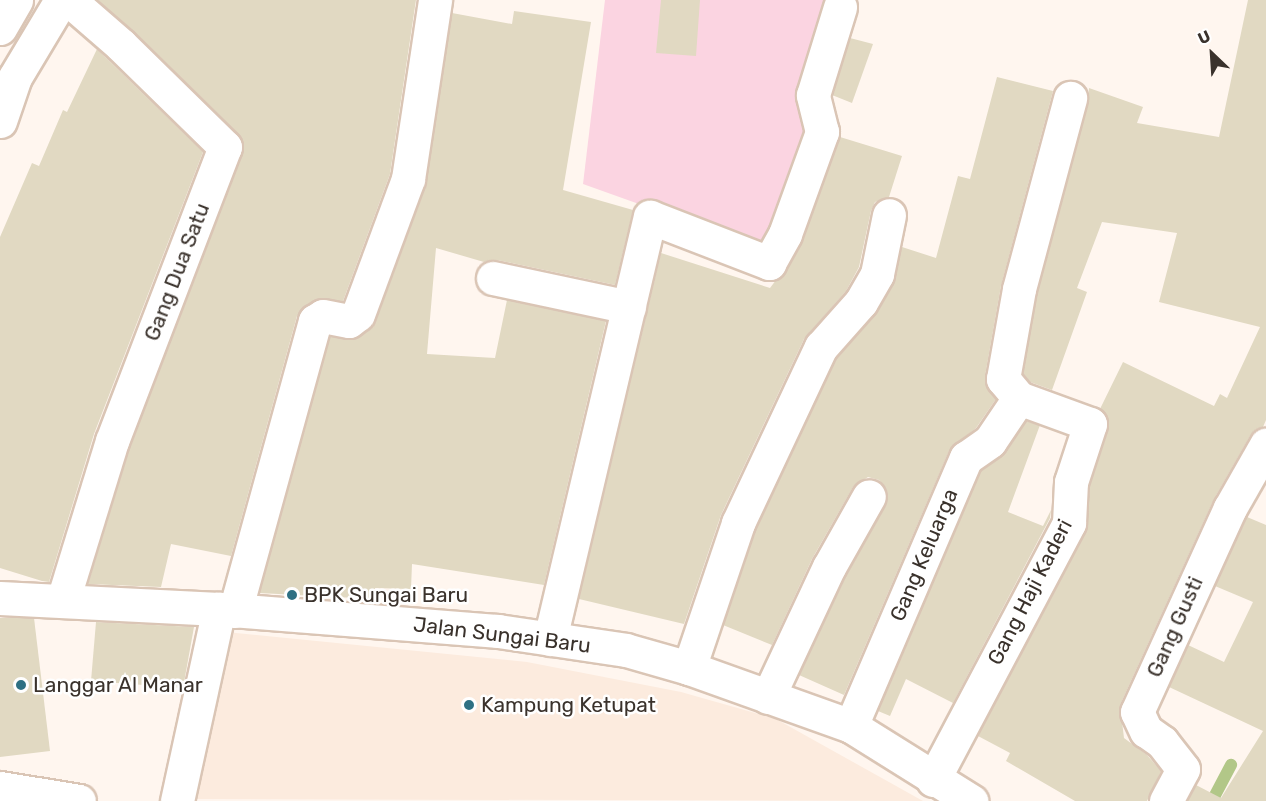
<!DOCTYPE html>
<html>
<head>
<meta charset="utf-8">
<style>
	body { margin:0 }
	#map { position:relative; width:1266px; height:801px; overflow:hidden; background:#fff6ef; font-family:Rubik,sans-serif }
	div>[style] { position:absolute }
	.built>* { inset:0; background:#fcebde }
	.green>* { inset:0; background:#fbd4e1 }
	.stream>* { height:12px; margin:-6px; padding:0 6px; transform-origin:6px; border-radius:6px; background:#b2c788 }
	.building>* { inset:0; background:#e1d9c2 }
	.roads { filter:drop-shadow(2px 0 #dac5b5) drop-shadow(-2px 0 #dac5b5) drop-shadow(0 2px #dac5b5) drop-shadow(0 -2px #dac5b5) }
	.minor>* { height:33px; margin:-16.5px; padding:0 16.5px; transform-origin:16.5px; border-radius:16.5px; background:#fff }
	.highway>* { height:33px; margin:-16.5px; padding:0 16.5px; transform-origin:16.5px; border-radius:16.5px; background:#fff }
	.dots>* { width:16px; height:16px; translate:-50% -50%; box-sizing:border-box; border:3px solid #fff; border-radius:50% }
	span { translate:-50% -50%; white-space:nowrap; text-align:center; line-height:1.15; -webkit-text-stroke:5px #fff; paint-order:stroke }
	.street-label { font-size:21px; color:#3a322c }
	.poi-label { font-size:21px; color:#3a322c }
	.left { translate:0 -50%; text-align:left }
	.north { position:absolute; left:1182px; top:24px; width:60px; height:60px; -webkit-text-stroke:4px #fff; paint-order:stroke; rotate:335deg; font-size:16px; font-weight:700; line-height:24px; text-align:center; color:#3a322c }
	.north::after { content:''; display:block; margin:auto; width:21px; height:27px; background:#3a322c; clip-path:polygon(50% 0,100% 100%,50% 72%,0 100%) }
</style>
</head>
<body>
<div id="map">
	<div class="built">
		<i style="clip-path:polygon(226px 632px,527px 662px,681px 692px,776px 719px,923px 801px,188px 799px)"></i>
	</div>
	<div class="green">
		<i style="clip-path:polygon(605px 0,838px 0,817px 122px,770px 251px,583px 184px)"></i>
	</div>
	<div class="stream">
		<i style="left:1212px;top:801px;width:41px;rotate:-62.2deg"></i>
	</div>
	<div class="building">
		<i style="clip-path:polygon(98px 0,416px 0,390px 174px,343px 301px,314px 300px,297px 316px,231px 556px,171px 544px,161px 587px,88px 584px,130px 447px,243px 144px,238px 134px)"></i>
		<i style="clip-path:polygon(661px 0,700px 0,696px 56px,656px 53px)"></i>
		<i style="clip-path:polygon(1248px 0,1266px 0,1266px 420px,1263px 427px,1250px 436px,1214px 499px,1120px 705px,1124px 738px,1147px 755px,1161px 771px,1147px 801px,1075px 801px,1006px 761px,1010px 753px,978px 736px,1086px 531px,1090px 485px,1108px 429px,1108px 420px,1100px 409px,1123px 362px,1214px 406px,1220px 394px,1227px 398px,1260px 327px,1159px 302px,1177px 233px,1102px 222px,1077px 288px,1087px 292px,1052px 390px,1030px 382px,1023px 374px,1037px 293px,1088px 103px,1089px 88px,1143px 107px,1137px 123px,1219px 137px)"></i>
		<i style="clip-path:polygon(514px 11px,591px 22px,563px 190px,633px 210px,615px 285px,497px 260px,484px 262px,436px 248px,427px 354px,495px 358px,507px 300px,606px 321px,544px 585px,412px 564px,411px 589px,375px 588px,375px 599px,259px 593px,330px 336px,354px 339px,375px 321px,426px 185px,452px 13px,512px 24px)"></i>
		<i style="clip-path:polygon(850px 38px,873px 44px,852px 103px,832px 95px)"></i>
		<i style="clip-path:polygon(97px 49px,203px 152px,94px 434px,49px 582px,42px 581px,0 568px,0 237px,32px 163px,39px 166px,63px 110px,67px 112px)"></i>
		<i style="clip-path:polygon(997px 77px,1053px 91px,1001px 286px,985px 376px,996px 399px,976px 428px,949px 451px,844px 695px,799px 675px,846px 576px,886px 505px,885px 487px,879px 480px,868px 477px,853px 487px,812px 559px,772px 645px,723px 625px,755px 530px,837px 357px,877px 311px,893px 283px,902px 247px,936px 258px,958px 176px,970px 179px)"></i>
		<i style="clip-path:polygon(840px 137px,902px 156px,889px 197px,875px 202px,871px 211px,859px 267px,846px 291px,804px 339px,721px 515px,684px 624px,579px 599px,661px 253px,770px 288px,798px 251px)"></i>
		<i style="clip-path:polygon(1026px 421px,1040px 425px,1008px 512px,1043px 526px,1051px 510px,1050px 518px,953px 703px,906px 679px,890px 716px,878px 711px,981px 470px,1005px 452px)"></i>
		<i style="clip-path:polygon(1247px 517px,1266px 525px,1266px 801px,1187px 801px,1196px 785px,1221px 798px,1263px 731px,1169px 687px,1188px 645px,1224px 662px,1253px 602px,1215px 586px)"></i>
		<i style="clip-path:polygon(0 618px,34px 618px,50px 751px,0 757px)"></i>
		<i style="clip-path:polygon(96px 622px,194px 627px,183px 688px,91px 681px)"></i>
	</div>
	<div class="roads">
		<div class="minor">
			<i style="left:493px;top:278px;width:139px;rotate:12deg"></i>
			<i style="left:0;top:598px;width:219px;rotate:2.9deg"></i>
			<i style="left:219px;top:609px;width:280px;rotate:4.5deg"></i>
			<i style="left:498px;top:631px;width:129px;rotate:8.4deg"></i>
			<i style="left:626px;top:650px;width:66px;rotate:15.9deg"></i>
			<i style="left:689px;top:668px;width:172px;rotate:19.7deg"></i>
			<i style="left:851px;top:726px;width:142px;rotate:32deg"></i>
			<i style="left:63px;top:600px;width:166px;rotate:-72.9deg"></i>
			<i style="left:112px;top:441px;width:315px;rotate:-69deg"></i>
			<i style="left:225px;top:147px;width:146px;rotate:-135.6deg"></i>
			<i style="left:121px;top:45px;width:69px;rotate:-139.1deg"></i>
			<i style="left:235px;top:611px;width:301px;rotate:-74.6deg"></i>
			<i style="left:315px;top:321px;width:9px;rotate:-32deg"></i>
			<i style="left:323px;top:316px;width:26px;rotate:11deg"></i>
			<i style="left:349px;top:321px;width:11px;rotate:-38deg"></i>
			<i style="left:358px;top:314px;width:144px;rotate:-69.7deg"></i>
			<i style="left:408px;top:179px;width:181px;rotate:-81.4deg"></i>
			<i style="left:550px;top:639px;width:434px;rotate:-76.7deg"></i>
			<i style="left:650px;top:217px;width:128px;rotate:21.1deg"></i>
			<i style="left:769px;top:263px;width:33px;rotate:-61deg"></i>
			<i style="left:785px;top:234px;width:109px;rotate:-70.1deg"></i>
			<i style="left:822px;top:132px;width:38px;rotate:-104deg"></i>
			<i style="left:813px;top:95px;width:92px;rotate:-72.9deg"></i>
			<i style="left:689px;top:668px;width:153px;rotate:-71.3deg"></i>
			<i style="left:738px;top:523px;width:195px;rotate:-64.8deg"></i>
			<i style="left:821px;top:347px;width:60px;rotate:-48.4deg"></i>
			<i style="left:861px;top:302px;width:32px;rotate:-60deg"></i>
			<i style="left:877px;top:274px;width:60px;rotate:-78.5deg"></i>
			<i style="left:768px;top:697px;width:144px;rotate:-64.9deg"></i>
			<i style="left:829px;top:567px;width:81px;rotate:-60.6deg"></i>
			<i style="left:851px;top:726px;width:292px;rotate:-66.8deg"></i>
			<i style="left:966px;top:458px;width:29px;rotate:-35deg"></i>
			<i style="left:990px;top:441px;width:52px;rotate:-56deg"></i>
			<i style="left:933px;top:780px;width:291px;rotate:-62.1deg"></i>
			<i style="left:1069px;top:523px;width:41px;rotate:-87.2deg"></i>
			<i style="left:1071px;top:482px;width:61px;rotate:-71.9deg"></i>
			<i style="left:1090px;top:424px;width:76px;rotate:-159.9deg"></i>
			<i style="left:1019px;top:398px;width:25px;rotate:-130deg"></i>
			<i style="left:1003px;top:379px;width:91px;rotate:-79.9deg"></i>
			<i style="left:1019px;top:289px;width:198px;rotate:-75deg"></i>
			<i style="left:0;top:788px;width:80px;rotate:9.3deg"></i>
			<i style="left:177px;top:801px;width:197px;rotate:-77.7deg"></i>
			<i style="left:1166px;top:801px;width:36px;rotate:-62deg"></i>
			<i style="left:1183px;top:769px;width:34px;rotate:-128deg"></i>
			<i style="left:1162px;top:742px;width:19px;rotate:-145deg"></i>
			<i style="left:1146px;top:731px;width:21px;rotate:-115deg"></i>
			<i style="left:1137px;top:712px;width:224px;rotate:-65.5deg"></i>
			<i style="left:1230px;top:508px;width:73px;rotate:-60.3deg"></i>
		</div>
		<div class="highway">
			<i style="left:0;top:28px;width:32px;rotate:-60deg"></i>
			<i style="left:0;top:121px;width:46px;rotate:-71.2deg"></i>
			<i style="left:15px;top:77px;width:90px;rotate:-59.1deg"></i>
		</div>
	</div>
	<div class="dots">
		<i style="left:292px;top:595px;background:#2e7083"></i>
		<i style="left:21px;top:685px;background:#2e7083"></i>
		<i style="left:469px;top:705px;background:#2e7083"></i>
	</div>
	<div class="street-label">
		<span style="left:177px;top:272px;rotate:-69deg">Gang Dua Satu</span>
		<span style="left:924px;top:555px;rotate:-67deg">Gang Keluarga</span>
		<span style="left:1030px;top:592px;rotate:-63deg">Gang Haji Kaderi</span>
		<span style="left:1175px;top:627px;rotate:-66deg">Gang Gusti</span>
		<span style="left:502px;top:635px;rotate:7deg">Jalan Sungai Baru</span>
	</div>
	<div class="poi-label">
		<span class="left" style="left:304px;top:595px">BPK Sungai Baru</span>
		<span class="left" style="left:33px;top:685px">Langgar Al Manar</span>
		<span class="left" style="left:481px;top:705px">Kampung Ketupat</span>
	</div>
	<div class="north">U</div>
</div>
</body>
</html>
